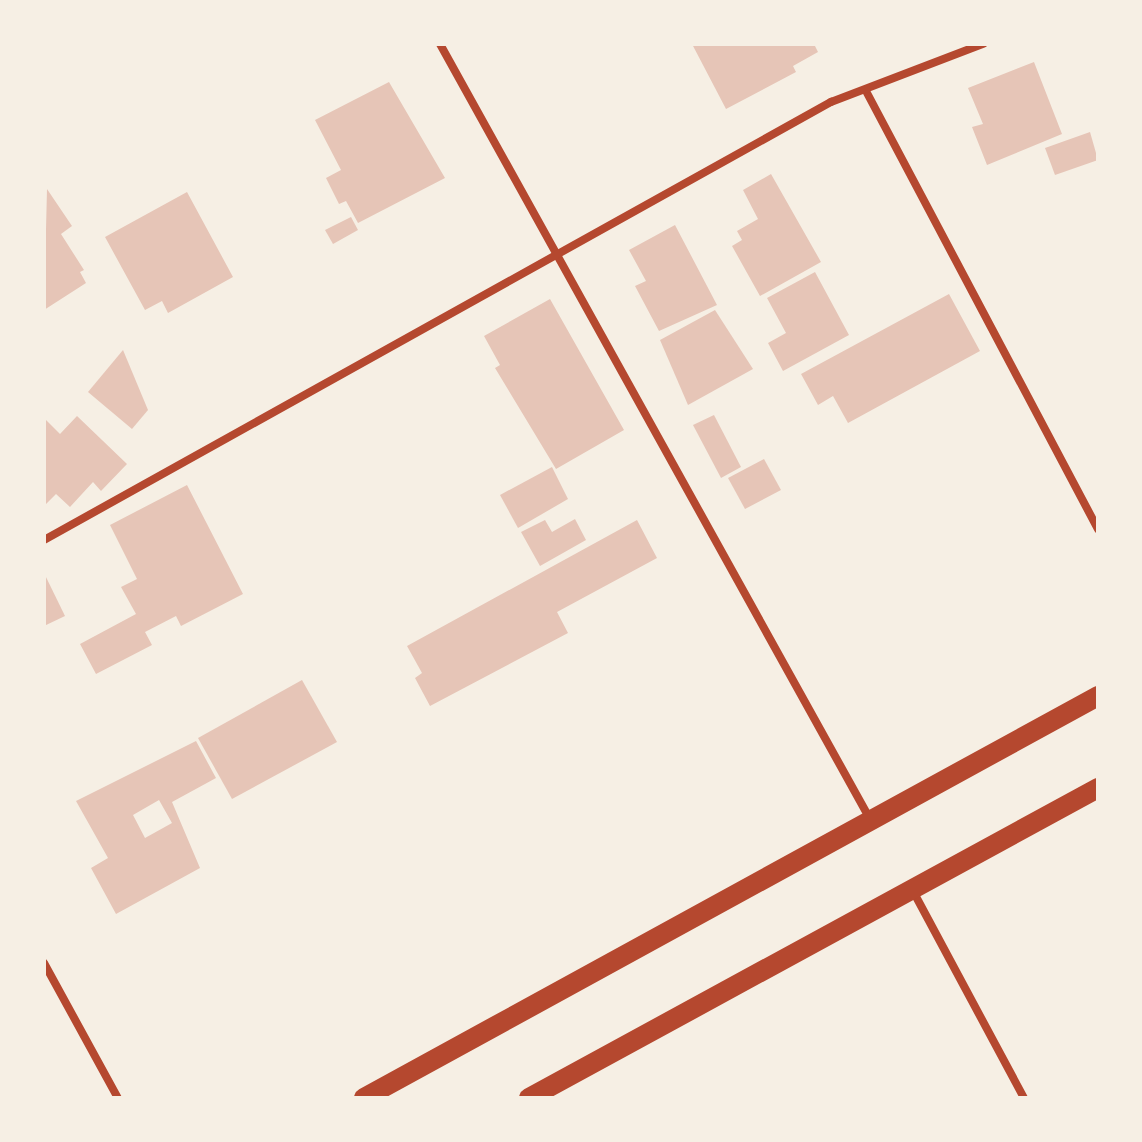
<!DOCTYPE html>
<html>
<head>
<meta charset="utf-8">
<style>
	body { margin:0 }
	#map { position:relative; width:1142px; height:1142px; overflow:hidden; background:#f6efe4; font-family:"Asap Condensed",sans-serif }
	div>[style] { position:absolute }
	.building>* { inset:0; background:#e6c5b7 }
	.minor>* { height:8px; margin:-4px; padding:0 4px; transform-origin:4px; border-radius:4px; background:#b5482f }
	.primary>* { height:20px; margin:-10px; padding:0 10px; transform-origin:10px; border-radius:10px; background:#b5482f }
	span { translate:-50% -50%; white-space:nowrap; text-align:center; line-height:1.15; -webkit-text-stroke:6px #f6efe4; paint-order:stroke }
	.frame { position:absolute; inset:0; border:46px solid #f6efe4; pointer-events:none }
</style>
</head>
<body>
<div id="map">
	<div class="building">
		<i style="clip-path:polygon(692px 44px,814px 44px,818px 52px,793px 66px,796px 72px,726px 109px)"></i>
		<i style="clip-path:polygon(1034px 62px,1062px 134px,987px 165px,972px 127px,983px 124px,968px 88px)"></i>
		<i style="clip-path:polygon(389px 82px,445px 178px,358px 223px,346px 201px,339px 204px,326px 178px,341px 170px,315px 120px)"></i>
		<i style="clip-path:polygon(1090px 132px,1098px 160px,1055px 175px,1045px 148px)"></i>
		<i style="clip-path:polygon(771px 174px,821px 262px,760px 296px,732px 246px,742px 240px,737px 231px,758px 219px,743px 190px)"></i>
		<i style="clip-path:polygon(47px 189px,72px 226px,61px 234px,84px 270px,80px 272px,86px 283px,44px 310px)"></i>
		<i style="clip-path:polygon(187px 192px,233px 277px,168px 313px,162px 301px,145px 310px,105px 237px)"></i>
		<i style="clip-path:polygon(351px 217px,358px 230px,333px 244px,325px 230px)"></i>
		<i style="clip-path:polygon(675px 225px,717px 305px,659px 331px,635px 286px,646px 281px,629px 250px)"></i>
		<i style="clip-path:polygon(815px 272px,849px 335px,783px 371px,768px 343px,786px 333px,767px 298px)"></i>
		<i style="clip-path:polygon(949px 294px,980px 351px,848px 423px,833px 396px,818px 405px,801px 374px)"></i>
		<i style="clip-path:polygon(550px 299px,624px 430px,556px 469px,495px 368px,500px 365px,484px 336px)"></i>
		<i style="clip-path:polygon(715px 310px,753px 369px,688px 405px,660px 340px)"></i>
		<i style="clip-path:polygon(123px 350px,148px 410px,132px 429px,88px 392px)"></i>
		<i style="clip-path:polygon(714px 415px,741px 467px,721px 478px,693px 425px)"></i>
		<i style="clip-path:polygon(77px 416px,127px 464px,101px 491px,93px 482px,70px 507px,56px 494px,44px 506px,44px 418px,60px 434px)"></i>
		<i style="clip-path:polygon(764px 459px,781px 490px,745px 509px,728px 478px)"></i>
		<i style="clip-path:polygon(552px 467px,568px 499px,518px 528px,500px 495px)"></i>
		<i style="clip-path:polygon(187px 485px,243px 594px,181px 626px,176px 616px,145px 632px,152px 645px,96px 674px,80px 644px,136px 614px,121px 587px,137px 579px,110px 525px)"></i>
		<i style="clip-path:polygon(575px 519px,586px 540px,540px 566px,521px 532px,545px 520px,552px 532px)"></i>
		<i style="clip-path:polygon(637px 520px,657px 558px,557px 612px,568px 633px,430px 706px,415px 678px,422px 673px,407px 646px)"></i>
		<i style="clip-path:polygon(44px 573px,65px 616px,44px 626px)"></i>
		<i style="clip-path:polygon(302px 680px,337px 742px,232px 799px,198px 738px)"></i>
		<i style="clip-path:polygon(evenodd,196px 741px,216px 778px,172px 802px,200px 868px,116px 914px,91px 868px,108px 858px,76px 801px,196px 741px,159px 800px,172px 823px,145px 838px,133px 815px,159px 800px)"></i>
	</div>
	<div class="minor">
		<i style="left:440px;top:44px;width:886px;rotate:60.98deg"></i>
		<i style="left:866px;top:91px;width:496px;rotate:62.1deg"></i>
		<i style="left:44px;top:540px;width:901px;rotate:-29.1deg"></i>
		<i style="left:831px;top:102px;width:163px;rotate:-20.9deg"></i>
		<i style="left:913px;top:891px;width:235px;rotate:61.8deg"></i>
		<i style="left:44px;top:963px;width:154px;rotate:61.3deg"></i>
	</div>
	<div class="primary">
		<i style="left:364px;top:1098px;width:837px;rotate:-28.71deg"></i>
		<i style="left:529px;top:1098px;width:648px;rotate:-28.58deg"></i>
	</div>
	<div class="frame"></div>
</div>
</body>
</html>
